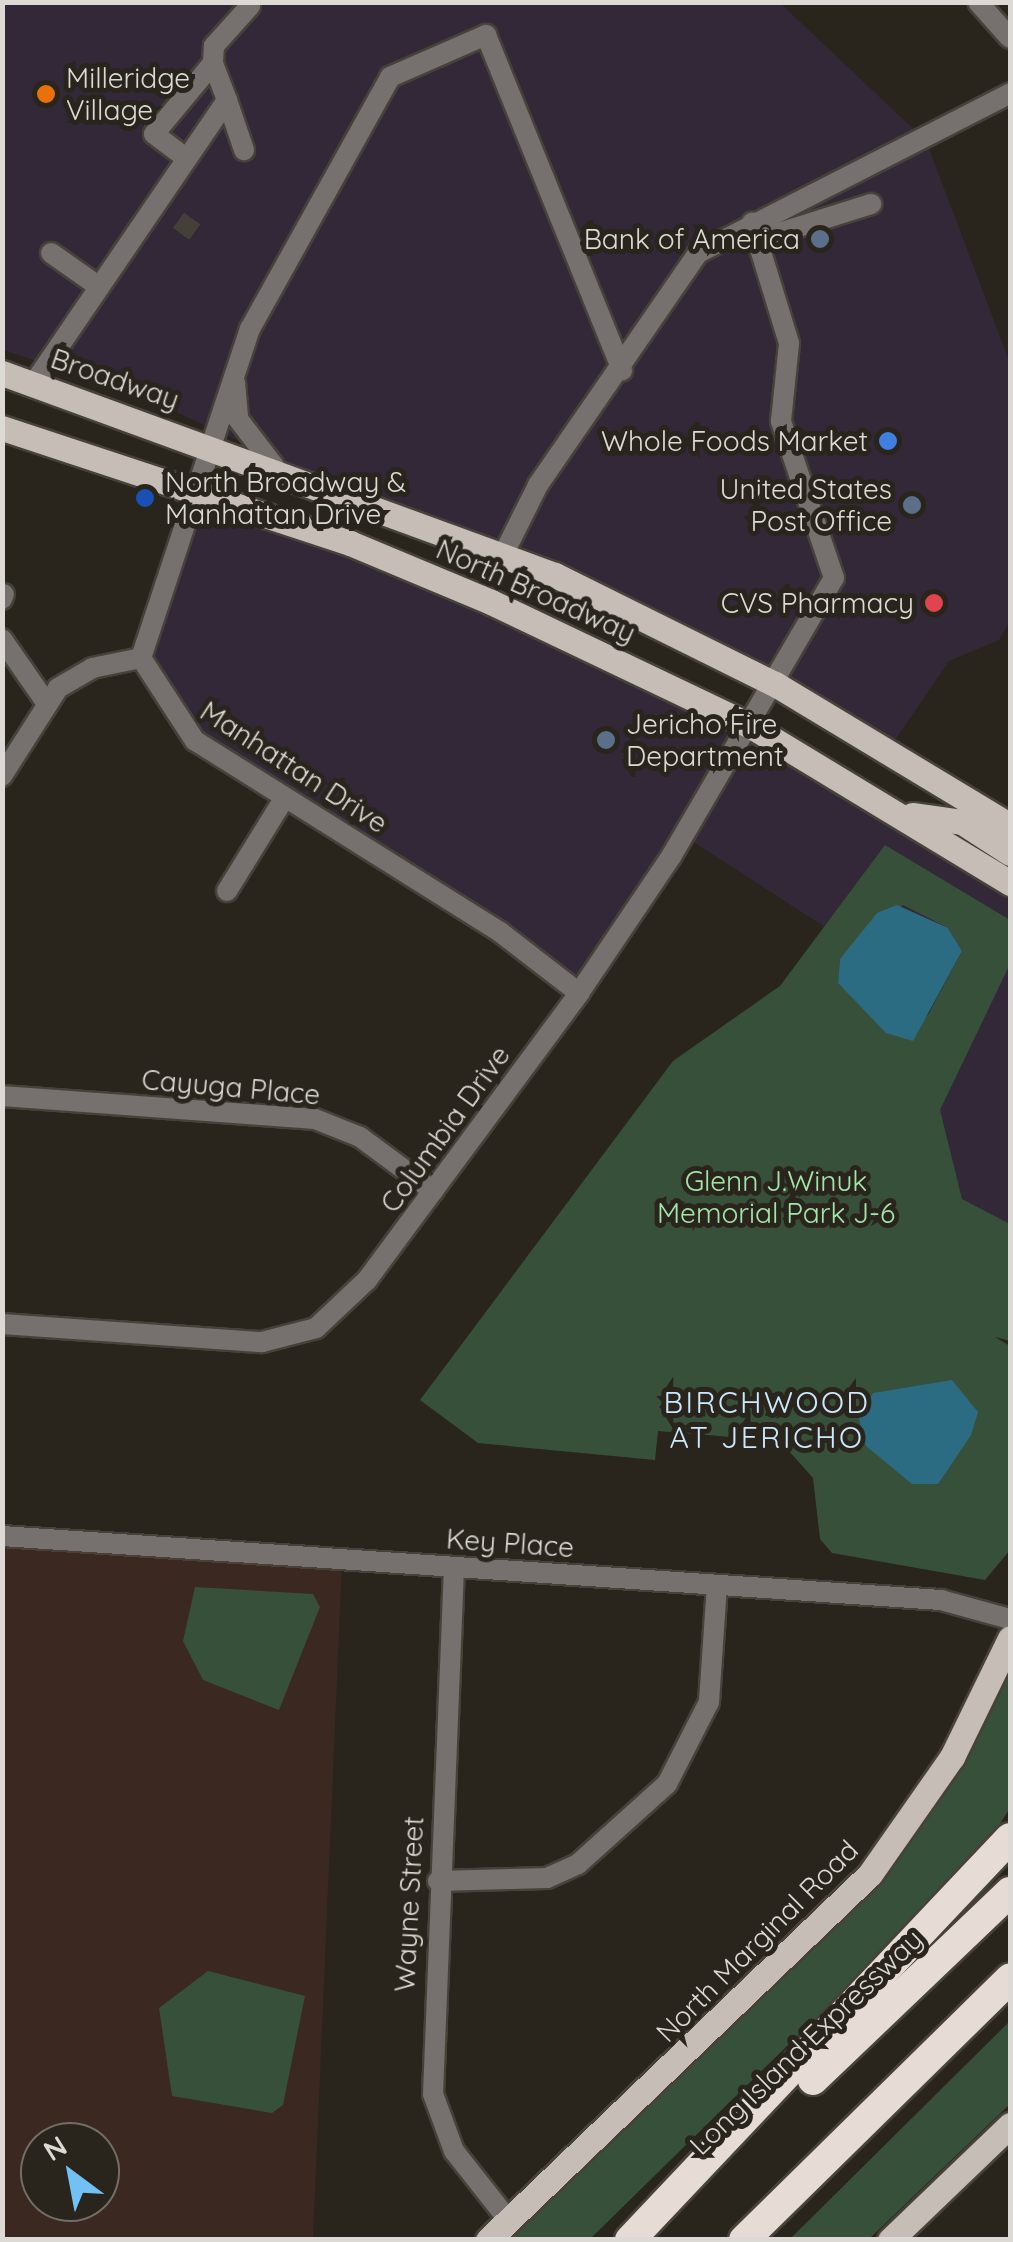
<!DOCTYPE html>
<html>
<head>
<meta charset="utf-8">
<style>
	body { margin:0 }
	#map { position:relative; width:1013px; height:2242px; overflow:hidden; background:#29251d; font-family:Quicksand,sans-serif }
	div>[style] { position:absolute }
	.commercial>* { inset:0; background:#332837 }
	.education>* { inset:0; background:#3a2821 }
	.green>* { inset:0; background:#375039 }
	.water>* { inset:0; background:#2b6c82 }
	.minor-tunnel>* { height:20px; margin-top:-10px; transform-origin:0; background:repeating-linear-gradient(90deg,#444039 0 20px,transparent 0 30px) }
	.roads { filter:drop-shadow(2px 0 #46423a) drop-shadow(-2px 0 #46423a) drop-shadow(0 2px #46423a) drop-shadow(0 -2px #46423a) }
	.minor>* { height:20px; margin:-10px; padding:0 10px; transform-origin:10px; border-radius:10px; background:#76716e }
	.major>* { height:25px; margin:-12.5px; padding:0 12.5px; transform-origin:12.5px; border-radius:12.5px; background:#c7bdb7 }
	.highway>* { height:30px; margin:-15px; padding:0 15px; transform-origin:15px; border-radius:15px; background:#e7dbd5 }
	.dots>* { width:28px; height:28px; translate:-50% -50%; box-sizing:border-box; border:5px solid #29251d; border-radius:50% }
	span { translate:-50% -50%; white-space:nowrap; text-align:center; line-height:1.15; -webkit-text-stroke:10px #29251d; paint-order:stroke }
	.poi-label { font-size:28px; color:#dddad5 }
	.left { translate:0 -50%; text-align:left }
	.right { translate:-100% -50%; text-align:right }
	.street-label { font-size:28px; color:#dddad5 }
	.park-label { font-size:28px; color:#a3e4a9 }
	.neighbourhood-label { font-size:30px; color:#cce8fc; letter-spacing:2.5px }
	.frame { position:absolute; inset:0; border:5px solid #dddad5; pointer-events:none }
	.north { position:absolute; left:20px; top:2122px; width:100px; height:100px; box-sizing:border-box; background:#29251d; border:2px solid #716d67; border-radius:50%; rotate:328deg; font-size:28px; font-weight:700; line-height:40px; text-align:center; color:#dddad5 }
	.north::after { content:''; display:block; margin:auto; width:35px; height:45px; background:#71c1f5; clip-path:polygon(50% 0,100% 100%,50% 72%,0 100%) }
</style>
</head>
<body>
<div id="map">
	<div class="commercial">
		<i style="clip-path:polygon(3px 3px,780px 3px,926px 141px,1010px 363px,1010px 621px,999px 640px,949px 661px,889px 749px,775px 684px,134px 393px,3px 350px)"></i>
		<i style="clip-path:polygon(195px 505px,415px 580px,584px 657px,736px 732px,1010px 900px,1010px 1224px,962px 1199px,936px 1114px,780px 986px,825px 927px,678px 832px,581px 978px,206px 740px,153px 656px)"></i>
	</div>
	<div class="education">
		<i style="clip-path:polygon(evenodd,2px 1539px,342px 1563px,313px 2239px,3px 2239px,2px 1539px,40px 2142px,100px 2142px,100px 2202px,40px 2202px,40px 2142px)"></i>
	</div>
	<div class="green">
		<i style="clip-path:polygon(evenodd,885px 845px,1010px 920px,1010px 964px,940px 1110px,962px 1199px,1010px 1224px,1010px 1341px,995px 1337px,1010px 1346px,1010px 1550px,985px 1580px,832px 1553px,820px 1539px,813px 1478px,780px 1441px,658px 1431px,655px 1460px,478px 1443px,420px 1400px,673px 1061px,780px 986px,885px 845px,903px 905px,948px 928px,962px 951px,928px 1015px,883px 1024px,838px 983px,840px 959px,903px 905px)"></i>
		<i style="clip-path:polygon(195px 1587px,313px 1594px,320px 1607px,279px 1710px,203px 1680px,183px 1641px)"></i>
		<i style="clip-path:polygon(1010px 1662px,1010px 1808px,977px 1860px,590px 2239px,503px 2240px,878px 1883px)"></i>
		<i style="clip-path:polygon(208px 1971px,305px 1996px,283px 2105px,272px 2113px,172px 2096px,159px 2008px)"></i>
		<i style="clip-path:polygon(1010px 2021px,1010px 2104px,869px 2239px,790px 2239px)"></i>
	</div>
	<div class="water">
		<i style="clip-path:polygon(897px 905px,948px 928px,962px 951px,913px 1041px,886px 1033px,838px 983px,840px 959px,877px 913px)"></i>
		<i style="clip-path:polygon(952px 1380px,978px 1412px,971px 1435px,938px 1484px,912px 1484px,866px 1446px,859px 1419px,873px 1393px)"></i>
	</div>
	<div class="minor-tunnel">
		<i style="left:181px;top:234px;width:19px;rotate:-54deg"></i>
	</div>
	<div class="roads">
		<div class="minor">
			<i style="left:978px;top:2px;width:48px;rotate:48.4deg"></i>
			<i style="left:213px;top:63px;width:17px;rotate:-87deg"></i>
			<i style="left:214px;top:46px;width:54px;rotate:-48deg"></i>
			<i style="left:227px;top:100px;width:53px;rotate:71.2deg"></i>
			<i style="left:757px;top:240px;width:120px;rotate:-17.5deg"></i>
			<i style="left:51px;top:253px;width:57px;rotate:35.1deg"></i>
			<i style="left:235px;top:382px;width:37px;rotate:85deg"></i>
			<i style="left:238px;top:419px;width:59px;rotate:52.5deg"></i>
			<i style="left:34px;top:383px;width:343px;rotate:-55.7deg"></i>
			<i style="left:227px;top:100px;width:40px;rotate:-111deg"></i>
			<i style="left:213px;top:63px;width:92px;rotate:129.7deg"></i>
			<i style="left:154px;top:134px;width:38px;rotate:37deg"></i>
			<i style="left:504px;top:553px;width:76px;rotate:-63.4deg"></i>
			<i style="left:538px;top:485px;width:282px;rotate:-55.4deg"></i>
			<i style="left:698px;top:253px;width:351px;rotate:-27.1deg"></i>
			<i style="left:2px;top:599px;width:5px;rotate:-68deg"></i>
			<i style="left:2px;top:639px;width:75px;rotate:55.3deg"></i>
			<i style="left:2px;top:776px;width:104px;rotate:-57.5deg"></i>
			<i style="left:58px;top:688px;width:39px;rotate:-30deg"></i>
			<i style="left:92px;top:668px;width:50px;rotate:-11.5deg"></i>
			<i style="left:227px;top:891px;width:110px;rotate:-58.3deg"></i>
			<i style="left:579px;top:993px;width:100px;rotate:-142.3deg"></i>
			<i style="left:500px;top:932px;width:360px;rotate:-147.9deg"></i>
			<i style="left:195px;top:741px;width:99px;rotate:-123deg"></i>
			<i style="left:141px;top:658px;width:347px;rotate:-71.7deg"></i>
			<i style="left:250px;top:329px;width:288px;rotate:-60.9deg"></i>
			<i style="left:390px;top:77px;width:105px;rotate:-23.6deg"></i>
			<i style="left:486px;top:35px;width:362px;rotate:67.9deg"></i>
			<i style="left:2px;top:1096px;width:314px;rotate:4.2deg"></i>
			<i style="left:315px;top:1119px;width:48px;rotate:21.8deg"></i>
			<i style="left:360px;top:1137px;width:91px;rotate:36.5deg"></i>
			<i style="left:2px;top:1324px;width:261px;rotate:4deg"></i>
			<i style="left:262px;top:1342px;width:56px;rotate:-14.5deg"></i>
			<i style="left:316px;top:1328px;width:70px;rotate:-43.3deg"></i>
			<i style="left:367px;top:1280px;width:357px;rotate:-53.5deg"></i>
			<i style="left:579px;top:993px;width:166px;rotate:-56deg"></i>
			<i style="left:672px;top:855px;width:321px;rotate:-59.7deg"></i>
			<i style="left:834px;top:578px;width:166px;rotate:-108.7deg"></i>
			<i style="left:781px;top:421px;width:78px;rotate:-84.1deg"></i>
			<i style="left:789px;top:343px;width:126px;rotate:-107.1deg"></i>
			<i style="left:2px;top:1536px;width:941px;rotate:3.9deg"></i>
			<i style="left:941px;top:1600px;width:72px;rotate:15.4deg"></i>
			<i style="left:454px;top:1567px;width:527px;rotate:92.28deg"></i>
			<i style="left:433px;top:2094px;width:61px;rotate:69.8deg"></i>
			<i style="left:454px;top:2151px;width:89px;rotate:51.8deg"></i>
			<i style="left:438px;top:1881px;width:109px;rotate:-1.6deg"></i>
			<i style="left:547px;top:1878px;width:34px;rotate:-24deg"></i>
			<i style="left:578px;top:1864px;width:120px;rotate:-42deg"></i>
			<i style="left:667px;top:1784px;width:92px;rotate:-62.9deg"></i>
			<i style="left:709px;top:1702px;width:117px;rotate:-86.1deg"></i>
		</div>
		<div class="major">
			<i style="left:2px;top:373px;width:589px;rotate:20.07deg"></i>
			<i style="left:555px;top:575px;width:246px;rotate:26.4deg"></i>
			<i style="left:775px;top:684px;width:275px;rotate:31.1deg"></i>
			<i style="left:2px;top:428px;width:367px;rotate:18.3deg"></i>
			<i style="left:350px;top:543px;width:153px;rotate:22.7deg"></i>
			<i style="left:491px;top:602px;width:288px;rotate:25.5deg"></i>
			<i style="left:751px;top:726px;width:303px;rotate:31.2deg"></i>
			<i style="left:912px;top:815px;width:50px;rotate:8deg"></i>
			<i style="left:962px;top:822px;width:57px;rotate:32.9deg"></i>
			<i style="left:488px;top:2240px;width:529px;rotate:-43.77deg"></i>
			<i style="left:870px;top:1874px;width:143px;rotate:-55deg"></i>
			<i style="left:952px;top:1757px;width:132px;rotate:-64deg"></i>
			<i style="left:890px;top:2240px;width:166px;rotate:-43.8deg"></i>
		</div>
		<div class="highway">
			<i style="left:813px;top:2080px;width:272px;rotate:-43.7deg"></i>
			<i style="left:630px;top:2240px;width:553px;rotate:-46.61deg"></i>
			<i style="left:744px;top:2240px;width:373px;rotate:-44.5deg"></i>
		</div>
	</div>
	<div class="dots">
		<i style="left:46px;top:94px;background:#e8710a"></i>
		<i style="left:820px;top:239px;background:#5c6f8a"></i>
		<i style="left:888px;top:441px;background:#3f7fe0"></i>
		<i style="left:145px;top:498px;background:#1a4fb4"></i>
		<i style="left:912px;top:505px;background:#5c6f8a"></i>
		<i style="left:934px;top:603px;background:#e0444e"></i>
		<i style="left:606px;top:740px;background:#5c6f8a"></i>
	</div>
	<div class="poi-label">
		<span class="left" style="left:66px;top:94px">Milleridge<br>Village</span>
		<span class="right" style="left:800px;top:239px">Bank of America</span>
		<span class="right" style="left:868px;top:441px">Whole Foods Market</span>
		<span class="left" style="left:165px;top:498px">North Broadway &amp;<br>Manhattan Drive</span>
		<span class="right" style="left:892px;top:505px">United States<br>Post Office</span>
		<span class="right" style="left:914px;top:603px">CVS Pharmacy</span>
		<span class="left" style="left:626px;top:740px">Jericho Fire<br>Department</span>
	</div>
	<div class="street-label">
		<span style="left:115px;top:379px;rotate:19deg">Broadway</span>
		<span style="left:536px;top:591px;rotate:24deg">North Broadway</span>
		<span style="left:294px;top:767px;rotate:33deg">Manhattan Drive</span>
		<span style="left:231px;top:1087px;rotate:5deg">Cayuga Place</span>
		<span style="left:445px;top:1129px;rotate:-54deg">Columbia Drive</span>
		<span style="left:510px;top:1543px;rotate:4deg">Key Place</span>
		<span style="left:409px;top:1904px;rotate:-87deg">Wayne Street</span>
		<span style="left:757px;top:1941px;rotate:-45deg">North Marginal Road</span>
		<span style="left:806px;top:2042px;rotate:-44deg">Long Island Expressway</span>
	</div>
	<div class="park-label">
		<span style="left:776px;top:1197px">Glenn J.Winuk<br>Memorial Park J-6</span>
	</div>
	<div class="neighbourhood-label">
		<span style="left:767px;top:1419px">BIRCHWOOD<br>AT JERICHO</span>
	</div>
	<div class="frame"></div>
	<div class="north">N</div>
</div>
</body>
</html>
